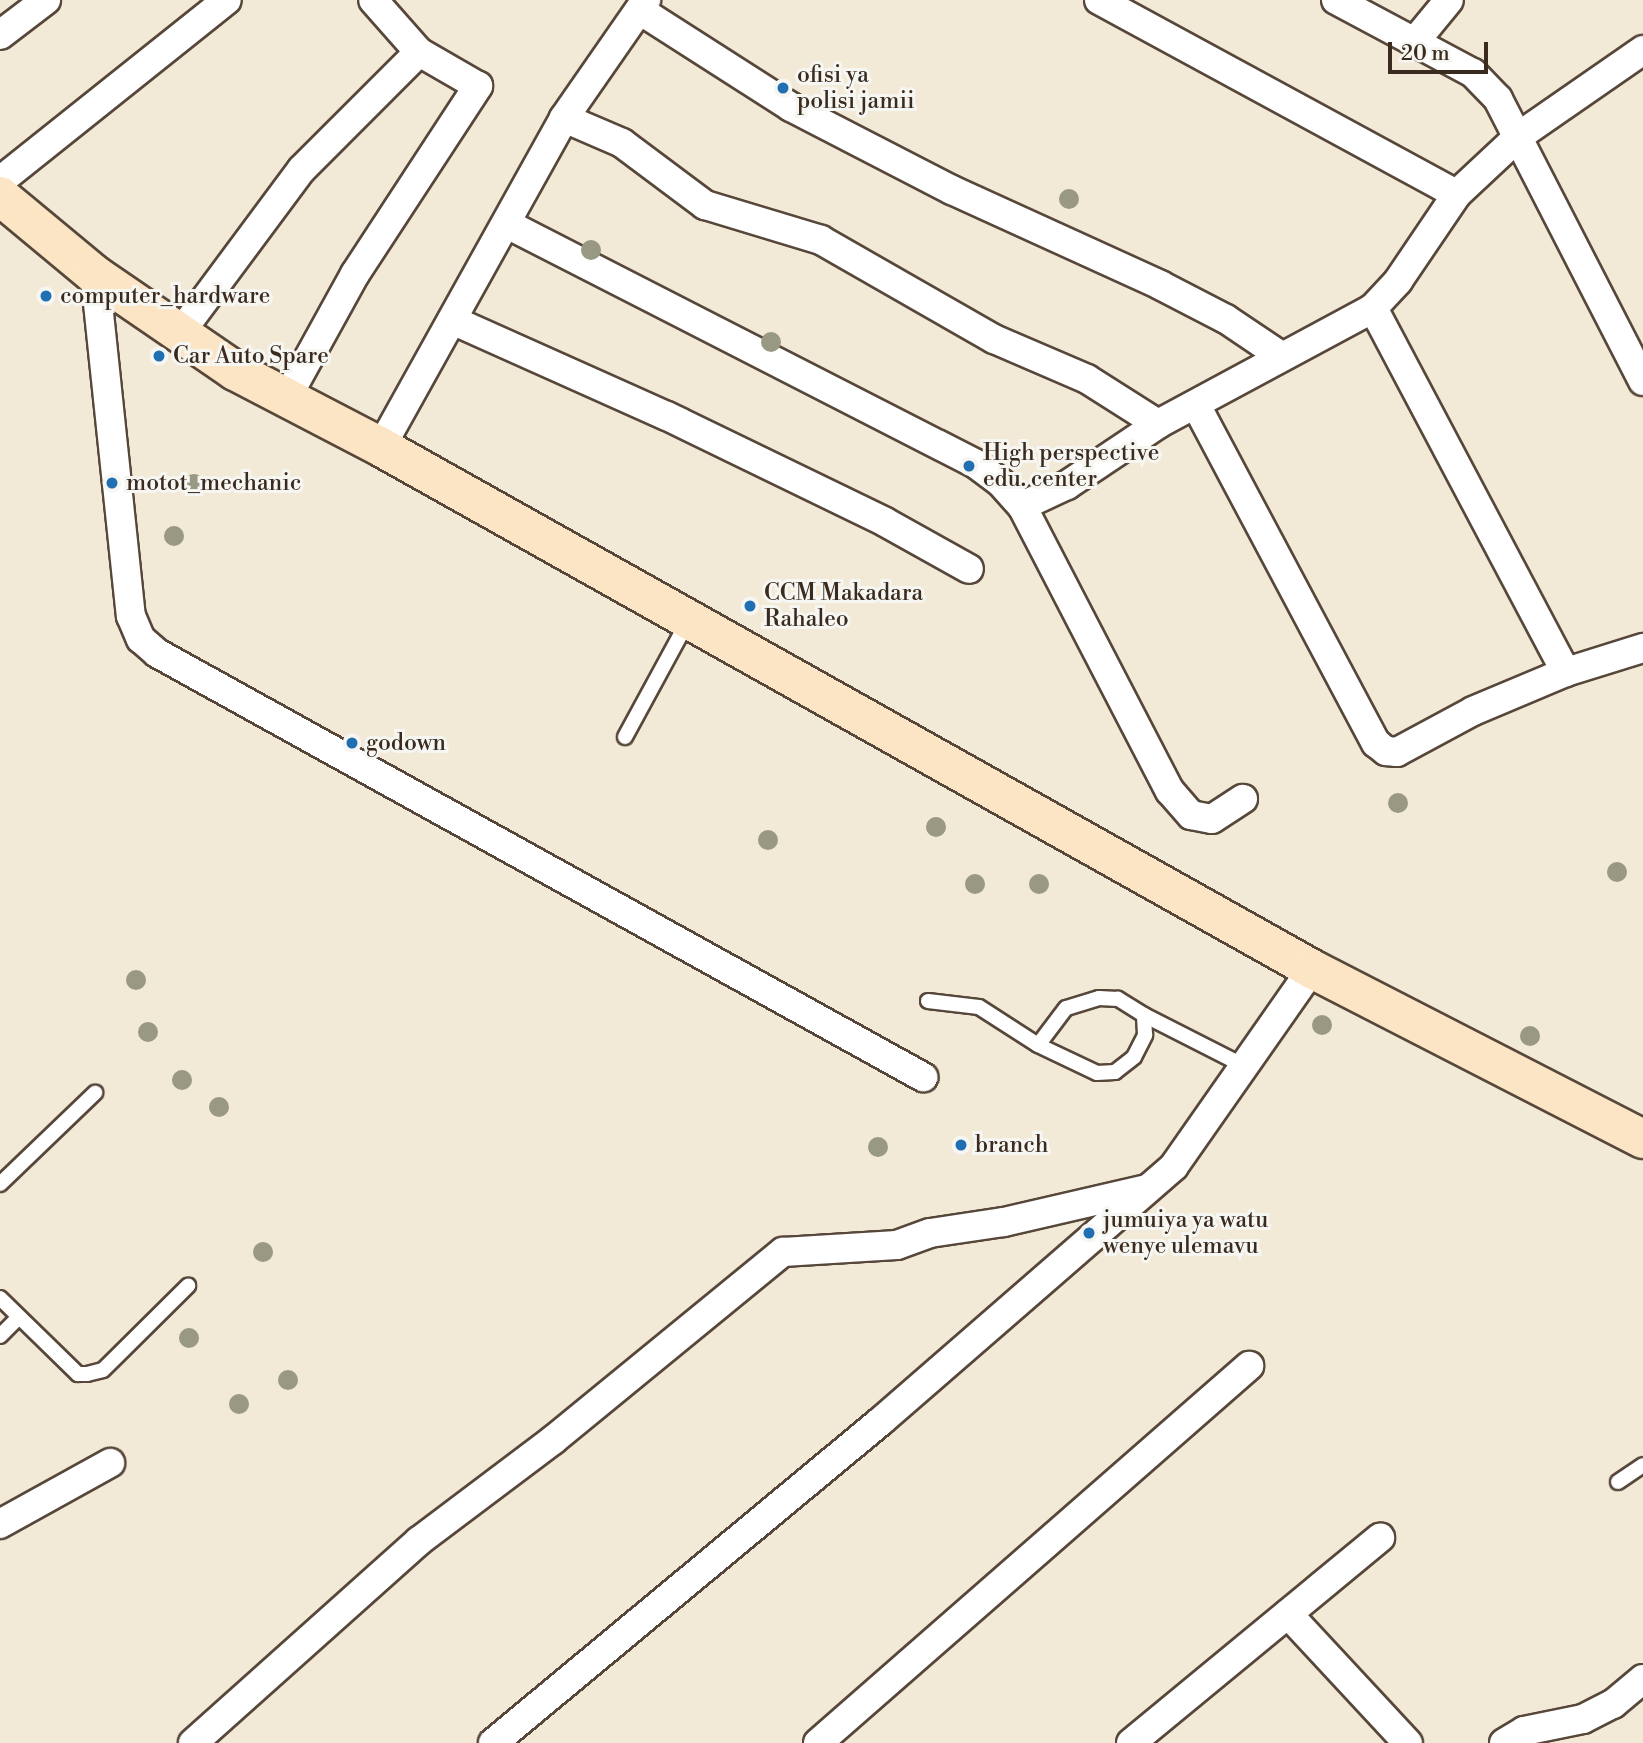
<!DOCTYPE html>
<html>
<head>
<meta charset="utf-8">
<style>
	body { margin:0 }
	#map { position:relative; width:1643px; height:1743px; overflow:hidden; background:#f3e9d7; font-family:"Libre Bodoni",serif }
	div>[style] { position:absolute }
	.roads { filter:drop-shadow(2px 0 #57473a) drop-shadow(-2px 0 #57473a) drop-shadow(0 2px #57473a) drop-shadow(0 -2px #57473a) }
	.lane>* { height:14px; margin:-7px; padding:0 7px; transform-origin:7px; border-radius:7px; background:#fff }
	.street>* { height:28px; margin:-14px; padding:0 14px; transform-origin:14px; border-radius:14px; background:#fff }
	.secondary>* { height:38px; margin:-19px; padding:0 19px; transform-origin:19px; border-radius:19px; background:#fce5c4 }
	.trees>* { width:20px; height:20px; margin:-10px; border-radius:50%; background:#989883 }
	.dots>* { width:19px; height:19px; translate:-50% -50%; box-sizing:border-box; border:4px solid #f6f6f2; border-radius:50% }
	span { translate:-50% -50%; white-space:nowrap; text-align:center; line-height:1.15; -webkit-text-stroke:6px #f6f6f2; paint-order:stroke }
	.poi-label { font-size:23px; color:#3b2a1e }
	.left { translate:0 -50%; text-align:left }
	.scale { position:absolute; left:1388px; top:42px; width:100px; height:32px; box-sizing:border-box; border:4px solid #3b2a1e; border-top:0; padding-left:9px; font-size:21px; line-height:24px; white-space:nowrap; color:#3b2a1e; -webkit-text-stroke:5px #f6f6f2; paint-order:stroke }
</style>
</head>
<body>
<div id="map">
	<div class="roads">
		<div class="lane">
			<i style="left:625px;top:737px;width:132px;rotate:-61.5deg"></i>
			<i style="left:928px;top:1001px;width:51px;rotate:6.7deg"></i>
			<i style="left:979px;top:1007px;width:70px;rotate:32.8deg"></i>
			<i style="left:1038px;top:1045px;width:65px;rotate:25.4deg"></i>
			<i style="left:1097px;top:1073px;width:18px;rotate:-3deg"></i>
			<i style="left:1115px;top:1072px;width:24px;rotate:-38deg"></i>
			<i style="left:1134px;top:1057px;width:25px;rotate:-63deg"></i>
			<i style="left:1145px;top:1035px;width:20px;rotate:-93deg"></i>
			<i style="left:1144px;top:1015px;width:31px;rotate:-148deg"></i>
			<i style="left:1118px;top:999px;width:19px;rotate:-177deg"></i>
			<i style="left:1099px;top:998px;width:34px;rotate:163deg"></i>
			<i style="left:1066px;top:1008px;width:46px;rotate:127.1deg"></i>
			<i style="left:1144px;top:1015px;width:112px;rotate:27deg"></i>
			<i style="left:0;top:1184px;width:132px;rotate:-43.8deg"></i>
			<i style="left:0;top:1298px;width:109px;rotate:44.3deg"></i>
			<i style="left:78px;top:1374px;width:9px"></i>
			<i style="left:87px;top:1374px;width:16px;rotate:-14deg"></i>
			<i style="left:103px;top:1370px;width:120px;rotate:-44.7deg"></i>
			<i style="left:0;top:1336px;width:24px;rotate:-45deg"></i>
			<i style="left:1618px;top:1482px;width:30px;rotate:-34deg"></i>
		</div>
		<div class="street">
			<i style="left:1099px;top:0;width:407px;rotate:28.5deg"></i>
			<i style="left:1336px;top:0;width:155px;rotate:28.1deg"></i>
			<i style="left:1473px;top:73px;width:36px;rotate:46deg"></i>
			<i style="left:1498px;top:99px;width:317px;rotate:62.8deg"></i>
			<i style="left:641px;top:11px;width:178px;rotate:32.6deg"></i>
			<i style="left:791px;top:107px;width:181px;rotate:27.3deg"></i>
			<i style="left:952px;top:190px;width:229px;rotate:24.5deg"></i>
			<i style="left:1160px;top:285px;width:74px;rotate:27.3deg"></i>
			<i style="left:1226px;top:319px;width:66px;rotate:33.9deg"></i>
			<i style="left:0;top:35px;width:58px;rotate:-37.3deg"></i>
			<i style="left:1417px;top:39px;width:50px;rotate:-50.6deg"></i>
			<i style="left:564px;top:118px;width:63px;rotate:23.3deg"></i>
			<i style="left:622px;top:143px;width:104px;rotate:36.8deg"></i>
			<i style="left:705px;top:205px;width:121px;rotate:16.8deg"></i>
			<i style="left:821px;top:240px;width:199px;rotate:29.8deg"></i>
			<i style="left:994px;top:339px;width:101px;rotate:23.3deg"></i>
			<i style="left:1087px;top:379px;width:84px;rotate:32.4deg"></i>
			<i style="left:0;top:181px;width:290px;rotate:-38.6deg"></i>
			<i style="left:507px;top:224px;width:527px;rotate:27.1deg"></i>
			<i style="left:976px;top:464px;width:31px;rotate:37deg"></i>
			<i style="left:1001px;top:483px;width:31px;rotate:48deg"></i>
			<i style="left:1022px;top:506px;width:321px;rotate:62.6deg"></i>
			<i style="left:1170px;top:791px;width:32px;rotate:49deg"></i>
			<i style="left:1191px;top:815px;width:21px;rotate:11deg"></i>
			<i style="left:1212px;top:819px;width:37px;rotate:-33deg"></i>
			<i style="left:95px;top:275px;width:343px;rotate:84deg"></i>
			<i style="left:131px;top:616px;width:25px;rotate:67deg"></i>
			<i style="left:141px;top:639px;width:21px;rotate:41deg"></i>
			<i style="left:157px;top:653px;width:876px;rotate:28.97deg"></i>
			<i style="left:1373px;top:308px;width:412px;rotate:62.1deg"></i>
			<i style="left:452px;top:320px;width:235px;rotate:24.1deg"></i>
			<i style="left:667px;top:416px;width:242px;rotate:25.9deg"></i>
			<i style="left:885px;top:522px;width:96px;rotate:29.2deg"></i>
			<i style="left:180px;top:333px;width:204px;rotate:-53.4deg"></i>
			<i style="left:302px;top:169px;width:165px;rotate:-45deg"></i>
			<i style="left:286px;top:399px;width:143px;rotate:-61.1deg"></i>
			<i style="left:355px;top:274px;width:225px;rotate:-56.8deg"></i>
			<i style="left:478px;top:86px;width:68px;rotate:-150deg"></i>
			<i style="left:419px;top:52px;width:69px;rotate:-131.5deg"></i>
			<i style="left:1196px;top:405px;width:383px;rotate:62deg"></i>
			<i style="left:1376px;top:743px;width:13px;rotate:39deg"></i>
			<i style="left:1386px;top:751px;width:11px;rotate:5deg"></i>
			<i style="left:1397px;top:752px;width:86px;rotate:-28.3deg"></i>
			<i style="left:1473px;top:711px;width:101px;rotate:-22.8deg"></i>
			<i style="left:1566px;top:672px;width:81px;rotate:-17.3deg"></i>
			<i style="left:381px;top:447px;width:376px;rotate:-60.9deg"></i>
			<i style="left:564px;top:118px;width:144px;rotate:-55.2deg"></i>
			<i style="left:1022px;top:506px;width:50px;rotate:-25deg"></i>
			<i style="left:1067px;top:485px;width:110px;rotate:-33.8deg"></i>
			<i style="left:1158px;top:424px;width:244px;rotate:-28.3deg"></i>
			<i style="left:1373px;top:308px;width:37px;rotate:-47deg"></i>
			<i style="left:1398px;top:281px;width:105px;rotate:-55.9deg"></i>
			<i style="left:1457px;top:194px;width:85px;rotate:-43.1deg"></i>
			<i style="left:1519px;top:136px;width:151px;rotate:-34.7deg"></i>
			<i style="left:0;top:1524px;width:126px;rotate:-29deg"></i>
			<i style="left:1288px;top:1614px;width:176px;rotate:47.1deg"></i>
			<i style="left:193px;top:1743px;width:303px;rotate:-41.8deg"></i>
			<i style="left:419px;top:1541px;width:168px;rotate:-37deg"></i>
			<i style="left:553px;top:1440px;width:297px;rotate:-39.3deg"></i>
			<i style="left:783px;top:1252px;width:114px;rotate:-3.5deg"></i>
			<i style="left:897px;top:1245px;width:35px;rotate:-20deg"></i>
			<i style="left:930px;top:1233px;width:75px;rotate:-8.5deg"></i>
			<i style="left:1004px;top:1222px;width:143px;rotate:-13deg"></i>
			<i style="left:493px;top:1743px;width:504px;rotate:-39.69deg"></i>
			<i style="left:881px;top:1421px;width:388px;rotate:-41deg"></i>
			<i style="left:1174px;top:1166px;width:241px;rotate:-55deg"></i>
			<i style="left:818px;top:1743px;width:573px;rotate:-41.18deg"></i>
			<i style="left:1131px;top:1743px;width:323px;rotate:-39.5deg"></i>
			<i style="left:1504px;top:1743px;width:23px;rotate:-31deg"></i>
			<i style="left:1524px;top:1731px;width:60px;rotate:-11.5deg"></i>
			<i style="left:1583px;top:1719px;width:34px;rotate:-27deg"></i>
			<i style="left:1613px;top:1704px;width:39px;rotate:-40deg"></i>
		</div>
		<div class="secondary">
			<i style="left:0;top:196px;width:124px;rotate:39.7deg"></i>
			<i style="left:95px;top:275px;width:170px;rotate:34.4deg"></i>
			<i style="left:235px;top:371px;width:165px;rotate:27.5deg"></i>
			<i style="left:381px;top:447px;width:1067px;rotate:29.28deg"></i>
			<i style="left:1312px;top:969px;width:372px;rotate:27.2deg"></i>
		</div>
	</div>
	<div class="trees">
		<i style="left:1069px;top:199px"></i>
		<i style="left:591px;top:250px"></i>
		<i style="left:771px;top:342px"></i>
		<i style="left:194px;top:484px"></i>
		<i style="left:174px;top:536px"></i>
		<i style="left:1398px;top:803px"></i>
		<i style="left:936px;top:827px"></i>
		<i style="left:768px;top:840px"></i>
		<i style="left:1617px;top:872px"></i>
		<i style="left:975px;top:884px"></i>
		<i style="left:1039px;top:884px"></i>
		<i style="left:136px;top:980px"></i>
		<i style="left:1322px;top:1025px"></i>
		<i style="left:148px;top:1032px"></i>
		<i style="left:1530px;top:1036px"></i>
		<i style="left:182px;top:1080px"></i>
		<i style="left:219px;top:1107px"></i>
		<i style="left:878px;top:1147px"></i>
		<i style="left:263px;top:1252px"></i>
		<i style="left:189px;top:1338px"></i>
		<i style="left:288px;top:1380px"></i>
		<i style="left:239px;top:1404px"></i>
	</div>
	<div class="dots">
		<i style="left:783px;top:88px;background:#1f6fb2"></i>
		<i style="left:46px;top:296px;background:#1f6fb2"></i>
		<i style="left:159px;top:356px;background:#1f6fb2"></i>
		<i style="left:969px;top:466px;background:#1f6fb2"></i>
		<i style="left:112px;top:483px;background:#1f6fb2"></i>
		<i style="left:750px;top:606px;background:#1f6fb2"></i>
		<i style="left:352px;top:743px;background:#1f6fb2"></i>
		<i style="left:961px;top:1145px;background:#1f6fb2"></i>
		<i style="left:1089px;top:1233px;background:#1f6fb2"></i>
	</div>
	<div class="poi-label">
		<span class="left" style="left:797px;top:88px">ofisi ya<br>polisi jamii</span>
		<span class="left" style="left:60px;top:296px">computer_hardware</span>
		<span class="left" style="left:173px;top:356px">Car Auto Spare</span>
		<span class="left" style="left:983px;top:466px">High perspective<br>edu. center</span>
		<span class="left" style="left:126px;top:483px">motot_mechanic</span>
		<span class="left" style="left:764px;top:606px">CCM Makadara<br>Rahaleo</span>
		<span class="left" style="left:366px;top:743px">godown</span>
		<span class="left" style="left:975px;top:1145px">branch</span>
		<span class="left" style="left:1103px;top:1233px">jumuiya ya watu<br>wenye ulemavu</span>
	</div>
	<div class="scale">20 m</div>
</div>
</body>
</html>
